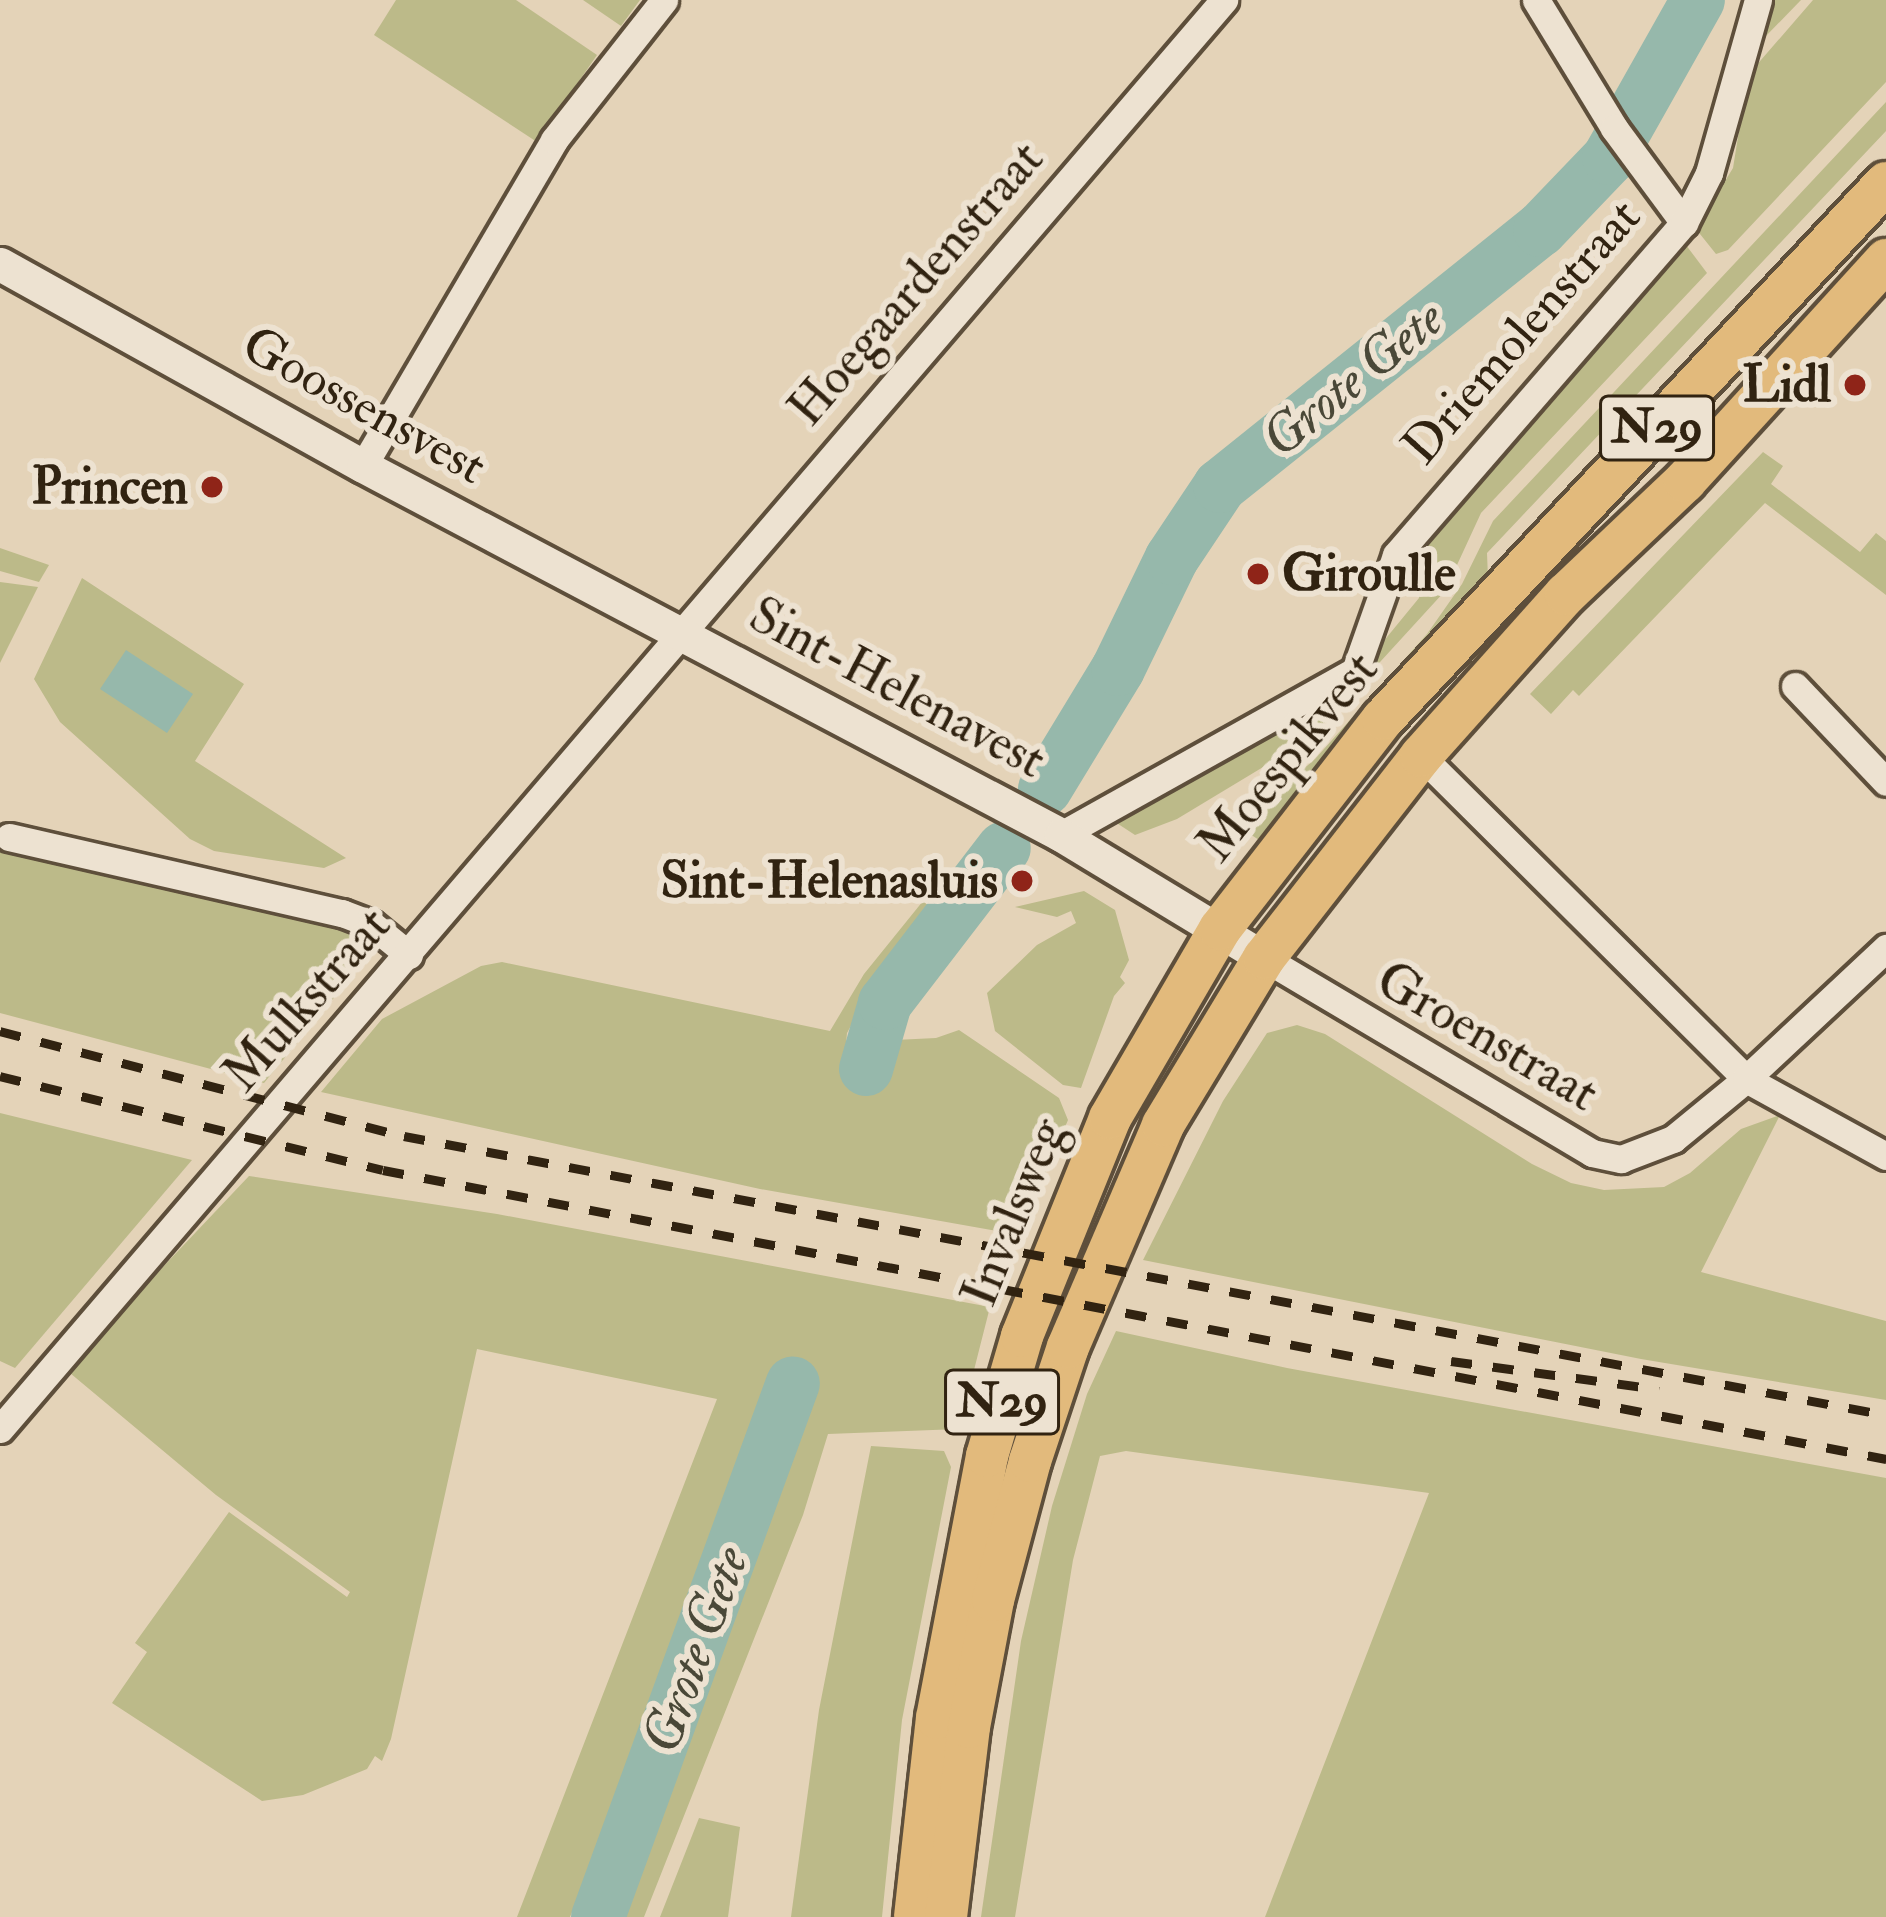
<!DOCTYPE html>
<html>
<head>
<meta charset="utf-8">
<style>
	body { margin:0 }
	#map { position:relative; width:1886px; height:1917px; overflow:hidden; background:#e4d3b8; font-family:"IM FELL Double Pica",serif }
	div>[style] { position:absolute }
	.green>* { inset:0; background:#bcba89 }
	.water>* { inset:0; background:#96b8ab }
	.river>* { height:54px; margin:-27px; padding:0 27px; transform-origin:27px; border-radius:27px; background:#96b8ab }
	.roads { filter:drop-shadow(3px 0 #5e4f3b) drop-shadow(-3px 0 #5e4f3b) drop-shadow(0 3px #5e4f3b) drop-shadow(0 -3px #5e4f3b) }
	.minor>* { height:27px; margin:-13.5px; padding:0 13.5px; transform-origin:13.5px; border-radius:13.5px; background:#ede2d1 }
	.tertiary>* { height:33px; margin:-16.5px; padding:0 16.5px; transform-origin:16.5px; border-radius:16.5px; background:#ede2d1 }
	.primary>* { height:42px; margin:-21px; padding:0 21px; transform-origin:21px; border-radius:21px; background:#e2ba7c }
	.rail>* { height:9px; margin-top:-4.5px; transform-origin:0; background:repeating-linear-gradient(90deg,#312311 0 21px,transparent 0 42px) }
	.dots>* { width:33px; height:33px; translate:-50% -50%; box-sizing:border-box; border:6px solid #ede2d1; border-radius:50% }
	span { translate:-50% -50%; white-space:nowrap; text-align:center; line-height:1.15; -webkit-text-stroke:12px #ede2d1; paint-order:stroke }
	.shield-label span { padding:3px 9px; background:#ede2d1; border:3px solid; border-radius:9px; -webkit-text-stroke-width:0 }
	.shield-label { font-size:48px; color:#312311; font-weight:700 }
	.street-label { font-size:51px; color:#312311 }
	.poi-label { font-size:51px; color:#312311; font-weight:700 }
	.right { translate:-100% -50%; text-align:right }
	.left { translate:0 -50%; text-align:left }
	.water-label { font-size:54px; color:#4a4838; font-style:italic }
</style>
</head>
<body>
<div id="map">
	<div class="green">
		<i style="clip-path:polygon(396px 0,516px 0,597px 55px,537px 142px,374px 35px)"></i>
		<i style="clip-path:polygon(583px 0,640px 0,621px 26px)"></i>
		<i style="clip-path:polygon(1770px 0,1801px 0,1765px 37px,1760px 34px)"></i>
		<i style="clip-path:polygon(1813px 0,1886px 0,1886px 82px,1728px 250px,1716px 254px,1696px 229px,1733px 168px,1748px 75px)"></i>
		<i style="clip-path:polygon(1886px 102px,1886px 131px,1487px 553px,1488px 578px,1265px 844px,1247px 832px,1277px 792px,1315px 759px,1427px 634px,1462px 584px,1493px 521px)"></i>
		<i style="clip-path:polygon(1686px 245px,1707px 273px,1481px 513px,1445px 591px,1305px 744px,1298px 714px,1346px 687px,1419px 598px,1424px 536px)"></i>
		<i style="clip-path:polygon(1763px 452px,1783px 466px,1771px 484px,1860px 552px,1876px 533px,1886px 541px,1886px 595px,1765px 503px,1579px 696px,1573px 690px,1551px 714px,1530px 694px)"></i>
		<i style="clip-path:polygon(0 548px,49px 565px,39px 582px,0 571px)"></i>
		<i style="clip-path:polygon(82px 578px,244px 684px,195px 761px,346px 858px,324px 868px,214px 851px,190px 839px,60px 722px,34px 679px)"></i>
		<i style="clip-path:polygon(0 582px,38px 587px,0 663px)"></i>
		<i style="clip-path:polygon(1292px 718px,1298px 746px,1177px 819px,1135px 835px,1109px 818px)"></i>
		<i style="clip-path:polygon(0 851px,349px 925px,363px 944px,364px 961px,264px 1083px,0 1013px)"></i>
		<i style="clip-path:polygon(1084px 891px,1115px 910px,1129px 960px,1120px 977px,1125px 983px,1114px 996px,1081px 1088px,1063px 1085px,995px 1031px,987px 993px,1037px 945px,1076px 923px,1071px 911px,1057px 917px,1015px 907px)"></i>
		<i style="clip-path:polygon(923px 901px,937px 913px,877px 977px,847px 1033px,843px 1075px,883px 1074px,895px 1040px,936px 1038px,959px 1030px,1059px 1098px,1068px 1120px,1019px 1235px,760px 1189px,321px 1092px,382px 1019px,481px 966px,502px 962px,830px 1031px,864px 974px)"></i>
		<i style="clip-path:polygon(1297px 1025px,1325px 1034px,1532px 1164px,1571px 1183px,1604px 1190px,1664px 1187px,1690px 1173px,1741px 1129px,1780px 1115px,1701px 1272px,1886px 1321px,1886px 1400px,1641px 1359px,1143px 1260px,1223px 1101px,1267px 1033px)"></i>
		<i style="clip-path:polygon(0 1113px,192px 1160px,15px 1368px,0 1361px)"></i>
		<i style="clip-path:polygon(249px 1176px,497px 1214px,990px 1307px,959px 1429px,828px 1434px,803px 1515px,644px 1917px,609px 1917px,758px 1534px,797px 1413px,805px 1408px,809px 1396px,804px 1380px,786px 1376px,772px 1393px,729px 1525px,570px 1917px,517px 1917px,717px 1399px,477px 1349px,391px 1739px,382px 1761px,375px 1756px,367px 1769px,303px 1795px,262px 1801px,112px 1703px,147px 1652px,135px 1643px,229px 1512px,347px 1597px,350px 1592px,216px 1495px,70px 1373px,108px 1325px)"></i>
		<i style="clip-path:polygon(1116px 1331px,1287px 1368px,1886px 1478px,1886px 1917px,1265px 1917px,1429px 1493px,1126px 1451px,1100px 1456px,1073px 1560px,1015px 1917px,981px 1917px,1021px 1641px,1052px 1506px,1087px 1394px)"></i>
		<i style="clip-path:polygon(871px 1446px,944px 1451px,951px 1467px,902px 1720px,882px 1917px,791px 1917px,819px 1710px)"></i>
		<i style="clip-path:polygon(699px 1818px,740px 1827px,728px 1917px,660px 1917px)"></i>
	</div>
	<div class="water">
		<i style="clip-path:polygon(126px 650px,193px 694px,167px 733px,100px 689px)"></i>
	</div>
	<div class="river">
		<i style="left:1045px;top:789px;width:140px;rotate:-58.7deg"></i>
		<i style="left:1118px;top:669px;width:123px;rotate:-64.1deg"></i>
		<i style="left:1172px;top:558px;width:87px;rotate:-56.3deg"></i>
		<i style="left:1220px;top:486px;width:410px;rotate:-38.7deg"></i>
		<i style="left:1540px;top:230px;width:100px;rotate:-46.2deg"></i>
		<i style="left:1609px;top:158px;width:181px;rotate:-60.6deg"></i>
		<i style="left:866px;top:1069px;width:69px;rotate:-73.9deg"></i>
		<i style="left:885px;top:1003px;width:195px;rotate:-52.5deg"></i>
		<i style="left:598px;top:1917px;width:568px;rotate:-69.94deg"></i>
	</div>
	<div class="roads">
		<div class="minor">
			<i style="left:1536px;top:0;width:150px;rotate:58.6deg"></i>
			<i style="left:1614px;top:128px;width:118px;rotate:53.6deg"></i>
			<i style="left:363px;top:466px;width:378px;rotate:-59.6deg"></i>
			<i style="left:554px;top:140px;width:178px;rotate:-51.8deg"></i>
			<i style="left:1795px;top:686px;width:132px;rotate:46.5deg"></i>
			<i style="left:1421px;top:756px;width:458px;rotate:44.8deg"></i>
			<i style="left:1746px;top:1079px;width:160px;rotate:28.8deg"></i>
			<i style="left:1061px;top:835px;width:337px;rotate:-29.2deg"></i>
			<i style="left:1355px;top:671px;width:123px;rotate:-70.5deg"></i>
			<i style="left:1396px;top:555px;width:440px;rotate:-49.1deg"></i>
			<i style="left:1684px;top:223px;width:56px;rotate:-63.4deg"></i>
			<i style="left:1709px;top:173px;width:180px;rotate:-74.2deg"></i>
			<i style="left:9px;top:837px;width:342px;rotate:12.9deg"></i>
			<i style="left:342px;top:913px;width:31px;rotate:21deg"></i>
			<i style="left:371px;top:924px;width:49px;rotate:39.2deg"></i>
			<i style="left:1264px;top:958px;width:382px;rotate:30.7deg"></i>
			<i style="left:1592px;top:1153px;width:30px;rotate:12deg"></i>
			<i style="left:1621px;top:1159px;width:56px;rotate:-21deg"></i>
			<i style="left:1673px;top:1139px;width:94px;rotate:-39.4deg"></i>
			<i style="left:1746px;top:1079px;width:192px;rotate:-43.1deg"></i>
			<i style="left:0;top:1429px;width:1882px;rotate:-49.42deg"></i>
		</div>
		<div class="tertiary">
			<i style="left:0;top:264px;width:415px;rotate:29.1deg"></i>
			<i style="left:363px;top:466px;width:790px;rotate:27.86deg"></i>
			<i style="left:1061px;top:835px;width:237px;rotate:31.2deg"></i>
		</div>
		<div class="primary">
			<i style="left:915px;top:1917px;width:200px;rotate:-83.7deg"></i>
			<i style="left:937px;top:1718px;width:267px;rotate:-79.2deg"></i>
			<i style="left:987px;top:1456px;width:125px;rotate:-73.7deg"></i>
			<i style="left:1022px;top:1336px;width:235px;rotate:-68deg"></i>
			<i style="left:1110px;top:1118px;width:219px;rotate:-59.8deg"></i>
			<i style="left:1220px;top:929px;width:266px;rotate:-52.2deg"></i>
			<i style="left:1383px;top:719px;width:735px;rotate:-46.82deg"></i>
			<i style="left:946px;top:1917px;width:191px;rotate:-83.1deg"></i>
			<i style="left:969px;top:1727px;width:129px;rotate:-79.3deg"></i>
			<i style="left:993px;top:1600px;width:144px;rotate:-75.1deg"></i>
			<i style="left:1030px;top:1461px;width:120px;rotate:-71.6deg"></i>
			<i style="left:1068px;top:1347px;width:241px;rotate:-66.8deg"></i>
			<i style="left:1163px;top:1125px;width:195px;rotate:-58.8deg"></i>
			<i style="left:1264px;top:958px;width:256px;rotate:-52.1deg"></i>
			<i style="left:1421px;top:756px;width:217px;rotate:-48.2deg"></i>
			<i style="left:1566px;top:594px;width:164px;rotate:-43.5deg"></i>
			<i style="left:1685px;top:481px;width:299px;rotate:-47.7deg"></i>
		</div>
	</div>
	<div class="rail">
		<i style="left:0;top:1031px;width:417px;rotate:14.6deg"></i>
		<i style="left:404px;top:1136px;width:1508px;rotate:10.66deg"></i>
		<i style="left:0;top:1076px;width:394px;rotate:13.8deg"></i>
		<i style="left:383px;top:1170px;width:1531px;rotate:10.88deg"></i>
		<i style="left:1451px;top:1361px;width:210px;rotate:7.7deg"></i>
	</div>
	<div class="dots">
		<i style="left:1855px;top:385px;background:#8f2418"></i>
		<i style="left:212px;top:487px;background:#8f2418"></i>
		<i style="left:1258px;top:574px;background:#8f2418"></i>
		<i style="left:1022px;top:881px;background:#8f2418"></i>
	</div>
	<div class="shield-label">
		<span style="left:1657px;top:428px">N29</span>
		<span style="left:1002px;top:1402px">N29</span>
	</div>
	<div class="street-label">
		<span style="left:916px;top:284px;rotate:-49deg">Hoegaardenstraat</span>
		<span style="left:1522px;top:332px;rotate:-49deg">Driemolenstraat</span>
		<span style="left:364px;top:406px;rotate:29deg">Goossensvest</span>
		<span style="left:897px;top:688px;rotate:28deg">Sint-Helenavest</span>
		<span style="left:1288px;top:757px;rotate:-51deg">Moespikvest</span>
		<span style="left:307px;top:1000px;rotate:-49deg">Mulkstraat</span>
		<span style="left:1487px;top:1037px;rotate:30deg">Groenstraat</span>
		<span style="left:1014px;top:1213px;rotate:-68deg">Invalsweg</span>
	</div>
	<div class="poi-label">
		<span class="right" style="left:1831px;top:385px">Lidl</span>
		<span class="right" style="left:188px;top:487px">Princen</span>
		<span class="left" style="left:1282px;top:574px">Giroulle</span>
		<span class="right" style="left:998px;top:881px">Sint-Helenasluis</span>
	</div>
	<div class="water-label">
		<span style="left:1353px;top:379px;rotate:-39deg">Grote Gete</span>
		<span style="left:696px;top:1650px;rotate:-70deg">Grote Gete</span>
	</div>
</div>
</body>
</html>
